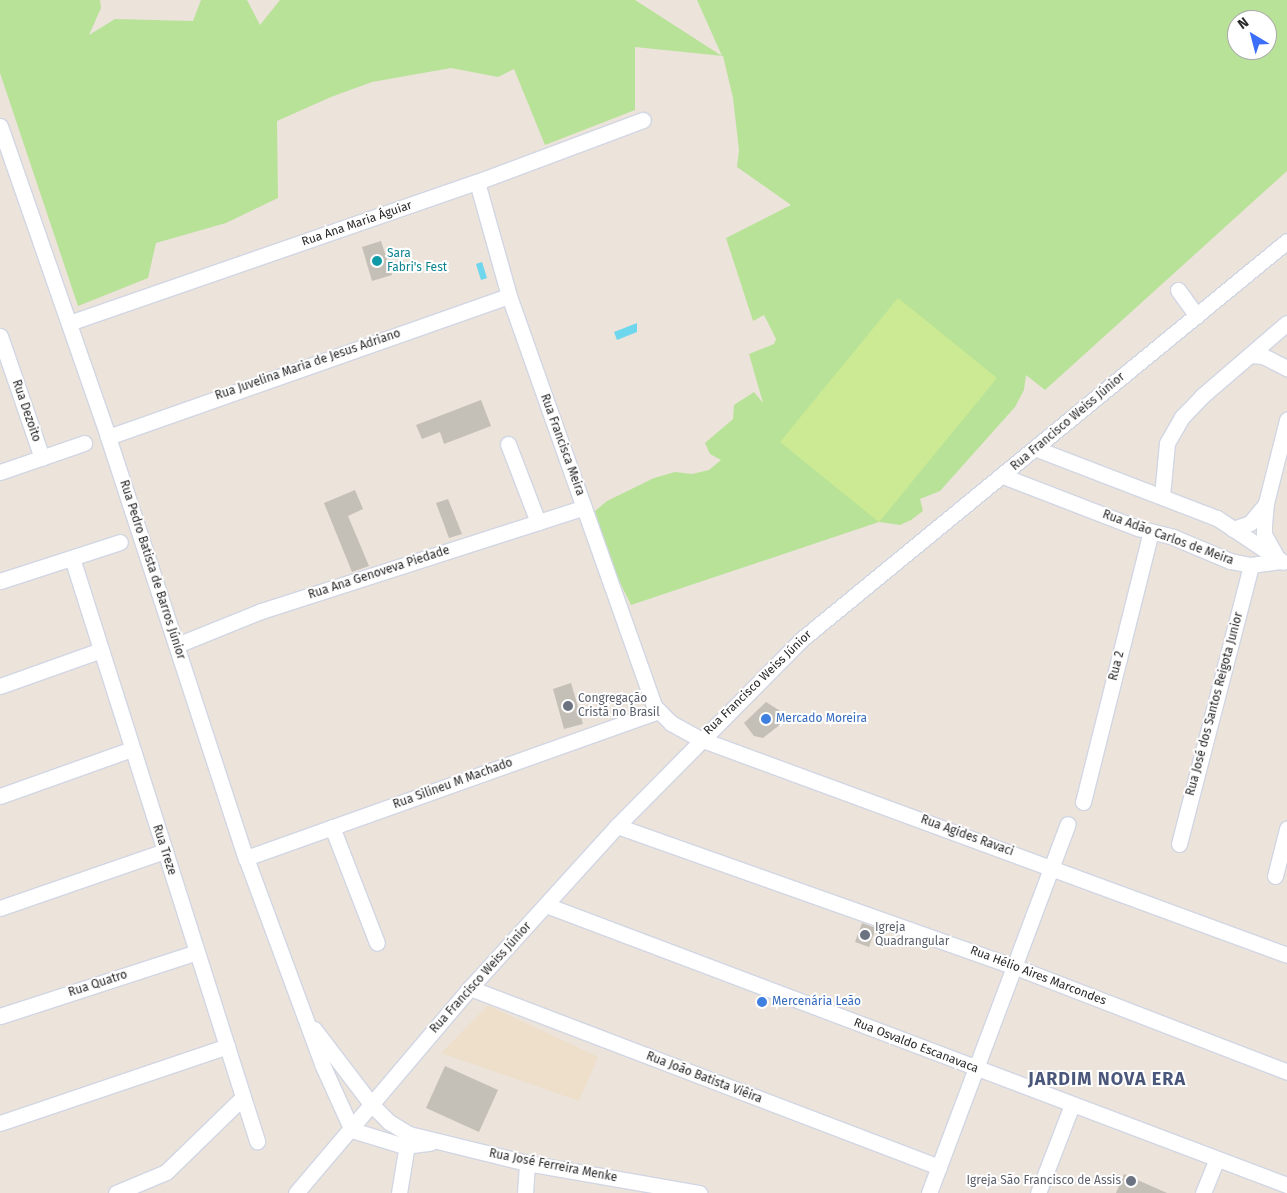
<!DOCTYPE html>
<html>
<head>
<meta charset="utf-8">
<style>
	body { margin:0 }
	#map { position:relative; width:1287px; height:1193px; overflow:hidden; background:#ece3db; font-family:"Fira Sans",sans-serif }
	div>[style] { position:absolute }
	.education>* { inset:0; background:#eedfcb }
	.green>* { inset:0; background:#b8e298 }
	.pitch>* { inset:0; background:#ccea93 }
	.water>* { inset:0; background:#6ed7ee }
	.building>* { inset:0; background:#c4bfb7 }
	.roads { filter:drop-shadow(1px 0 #d1d6e3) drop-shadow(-1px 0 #d1d6e3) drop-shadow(0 1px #d1d6e3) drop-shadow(0 -1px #d1d6e3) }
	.minor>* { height:15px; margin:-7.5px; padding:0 7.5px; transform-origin:7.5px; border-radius:7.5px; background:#fff }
	.dots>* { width:14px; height:14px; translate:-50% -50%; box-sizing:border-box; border:2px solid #fff; border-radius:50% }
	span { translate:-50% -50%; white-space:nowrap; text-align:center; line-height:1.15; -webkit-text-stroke:4px #fff; paint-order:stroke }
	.street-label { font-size:12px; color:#2a2a2a }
	.culture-label { font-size:12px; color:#0d838f }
	.left { translate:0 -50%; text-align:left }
	.worship-label { font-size:12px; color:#5b616d }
	.right { translate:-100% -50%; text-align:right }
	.shop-label { font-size:12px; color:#366cbe }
	.district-label { font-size:18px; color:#4a577a; font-weight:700; letter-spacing:1px }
	.north { position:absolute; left:1227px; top:10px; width:50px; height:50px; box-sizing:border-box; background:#fff; border:1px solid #aaa; border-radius:50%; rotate:323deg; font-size:14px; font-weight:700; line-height:20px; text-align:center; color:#2a2a2a }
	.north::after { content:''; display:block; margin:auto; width:18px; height:22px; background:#3b6ff9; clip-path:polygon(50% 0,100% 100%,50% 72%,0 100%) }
</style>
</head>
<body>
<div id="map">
	<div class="education">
		<i style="clip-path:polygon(488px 1005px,598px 1057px,579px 1101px,441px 1053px)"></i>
	</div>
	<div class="green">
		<i style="clip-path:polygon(evenodd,0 0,100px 0,101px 8px,89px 35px,115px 19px,193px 21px,201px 0,247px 0,260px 25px,280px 0,635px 0,722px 56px,697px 0,1287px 0,1287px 171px,1045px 390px,1026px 375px,1024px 390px,1015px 407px,940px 491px,920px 499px,923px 511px,911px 520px,900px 525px,879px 522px,631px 605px,609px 560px,595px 511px,607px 501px,654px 478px,675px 472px,692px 474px,709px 470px,721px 460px,710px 454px,705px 443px,733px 419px,734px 405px,754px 392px,763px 403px,749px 354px,774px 344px,776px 339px,764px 315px,753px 321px,726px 238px,791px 205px,737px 167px,739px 150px,733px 98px,723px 56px,635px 47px,635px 110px,545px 145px,514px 69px,498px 77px,451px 68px,372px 82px,331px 97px,277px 121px,278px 198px,226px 223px,156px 243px,148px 278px,78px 306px,0 73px,0 0,1237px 20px,1267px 20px,1267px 50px,1237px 50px,1237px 20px)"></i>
	</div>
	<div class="pitch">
		<i style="clip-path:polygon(898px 298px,997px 378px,879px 522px,780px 442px)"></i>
	</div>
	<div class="water">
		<i style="clip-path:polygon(482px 262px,487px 278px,481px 280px,476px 264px)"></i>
		<i style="clip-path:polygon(637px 323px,637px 332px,617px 340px,614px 332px)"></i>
	</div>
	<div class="building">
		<i style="clip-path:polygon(381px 241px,392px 275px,372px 281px,362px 247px)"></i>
		<i style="clip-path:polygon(481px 400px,491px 426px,444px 444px,440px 432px,422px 439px,416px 425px)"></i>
		<i style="clip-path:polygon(355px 490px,363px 509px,348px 516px,369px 566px,352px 572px,324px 503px)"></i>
		<i style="clip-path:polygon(448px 499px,462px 534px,449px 538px,436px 503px)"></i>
		<i style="clip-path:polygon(571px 683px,583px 724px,564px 729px,553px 689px)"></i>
		<i style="clip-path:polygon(766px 702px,785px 714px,782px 723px,763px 738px,754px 736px,744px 723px)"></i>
		<i style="clip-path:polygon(862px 923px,876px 928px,869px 947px,855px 942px)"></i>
		<i style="clip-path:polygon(445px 1066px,498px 1090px,479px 1132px,426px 1108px)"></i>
		<i style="clip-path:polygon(1124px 1174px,1167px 1193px,1116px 1193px)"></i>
	</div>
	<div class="roads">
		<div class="minor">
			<i style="left:0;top:126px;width:329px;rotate:70.8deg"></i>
			<i style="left:108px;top:437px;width:443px;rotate:71.9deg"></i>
			<i style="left:246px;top:858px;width:220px;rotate:69.7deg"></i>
			<i style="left:322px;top:1064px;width:72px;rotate:65.6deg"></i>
			<i style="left:477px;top:182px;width:118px;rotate:74.3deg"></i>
			<i style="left:509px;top:296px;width:435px;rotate:70.5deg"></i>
			<i style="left:654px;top:706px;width:24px;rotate:45deg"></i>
			<i style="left:671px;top:723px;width:33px;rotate:29deg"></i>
			<i style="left:700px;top:739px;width:625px;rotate:20.2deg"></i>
			<i style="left:1178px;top:290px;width:32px;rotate:54deg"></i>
			<i style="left:69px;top:323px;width:432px;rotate:-19.1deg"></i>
			<i style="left:477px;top:182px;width:177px;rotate:-20.5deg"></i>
			<i style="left:0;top:336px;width:129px;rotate:71deg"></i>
			<i style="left:1250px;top:355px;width:13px;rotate:4deg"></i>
			<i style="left:1263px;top:356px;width:27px;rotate:27deg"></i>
			<i style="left:108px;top:437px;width:425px;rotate:-19.4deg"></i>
			<i style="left:508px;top:444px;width:84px;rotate:69deg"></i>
			<i style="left:1037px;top:449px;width:193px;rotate:21deg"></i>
			<i style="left:1217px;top:518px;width:79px;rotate:33.7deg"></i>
			<i style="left:0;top:472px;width:89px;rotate:-19deg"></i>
			<i style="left:1003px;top:476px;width:145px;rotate:21.1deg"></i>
			<i style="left:1138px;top:528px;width:36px;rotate:14deg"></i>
			<i style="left:1173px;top:537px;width:62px;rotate:22.8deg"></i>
			<i style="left:1230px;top:561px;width:21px;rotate:11deg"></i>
			<i style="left:1251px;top:565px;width:29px;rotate:-8deg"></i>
			<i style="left:1162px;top:496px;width:53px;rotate:-84.6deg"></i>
			<i style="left:1167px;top:443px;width:30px;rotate:-60deg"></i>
			<i style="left:1182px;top:417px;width:29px;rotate:-46deg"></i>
			<i style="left:1202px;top:396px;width:112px;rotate:-40.7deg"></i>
			<i style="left:1233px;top:529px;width:18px;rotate:-19deg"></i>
			<i style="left:1250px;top:523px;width:23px;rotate:-50deg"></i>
			<i style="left:1276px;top:556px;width:25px;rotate:-119deg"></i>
			<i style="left:1264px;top:534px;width:9px;rotate:-90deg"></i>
			<i style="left:1264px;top:525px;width:22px;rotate:-85deg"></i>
			<i style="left:1266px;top:503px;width:86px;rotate:-75.8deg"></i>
			<i style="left:72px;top:558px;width:612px;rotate:72.39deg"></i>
			<i style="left:0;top:581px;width:126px;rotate:-18deg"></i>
			<i style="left:177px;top:645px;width:91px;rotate:-22deg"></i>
			<i style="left:261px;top:611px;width:339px;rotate:-17.8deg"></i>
			<i style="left:0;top:686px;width:107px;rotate:-19.6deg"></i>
			<i style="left:0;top:796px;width:140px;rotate:-19.6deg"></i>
			<i style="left:1083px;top:802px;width:279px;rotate:-75.9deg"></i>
			<i style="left:617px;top:826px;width:420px;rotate:19.5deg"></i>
			<i style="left:1013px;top:966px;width:294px;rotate:21.1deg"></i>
			<i style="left:332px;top:827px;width:124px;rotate:68.8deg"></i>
			<i style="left:1179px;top:844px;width:288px;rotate:-75.5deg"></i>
			<i style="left:246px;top:858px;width:438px;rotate:-19.6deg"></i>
			<i style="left:1275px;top:876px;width:49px;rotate:-75.7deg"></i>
			<i style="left:546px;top:905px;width:792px;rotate:20.7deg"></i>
			<i style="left:0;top:908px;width:175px;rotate:-19.1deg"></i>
			<i style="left:470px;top:988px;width:502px;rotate:20.89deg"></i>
			<i style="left:0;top:1016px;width:207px;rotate:-18deg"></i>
			<i style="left:314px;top:1029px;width:96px;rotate:52.7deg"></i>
			<i style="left:372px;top:1105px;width:24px;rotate:45deg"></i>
			<i style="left:389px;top:1122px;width:23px;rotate:31deg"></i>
			<i style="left:409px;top:1134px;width:122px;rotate:13.8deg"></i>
			<i style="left:527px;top:1163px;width:175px;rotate:9.9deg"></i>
			<i style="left:0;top:1123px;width:240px;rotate:-18.7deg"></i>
			<i style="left:352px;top:1130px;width:54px;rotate:17.1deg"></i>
			<i style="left:404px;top:1146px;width:26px;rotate:-7deg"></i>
			<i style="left:116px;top:1193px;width:54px;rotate:-22.8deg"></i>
			<i style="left:166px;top:1172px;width:107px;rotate:-44.2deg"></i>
			<i style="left:296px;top:1193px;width:269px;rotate:-49.7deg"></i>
			<i style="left:470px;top:988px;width:219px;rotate:-47.8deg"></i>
			<i style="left:617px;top:826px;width:263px;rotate:-45.3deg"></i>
			<i style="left:802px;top:639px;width:627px;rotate:-39.37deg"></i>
			<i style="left:399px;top:1193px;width:56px;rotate:-80.7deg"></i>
			<i style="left:525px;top:1193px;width:30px;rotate:-86deg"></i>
			<i style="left:929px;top:1193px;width:394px;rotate:-69.4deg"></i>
			<i style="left:1038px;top:1193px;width:94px;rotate:-68.9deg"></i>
			<i style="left:1203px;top:1193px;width:37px;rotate:-68deg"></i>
		</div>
	</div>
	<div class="dots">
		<i style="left:377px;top:261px;background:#0f9aa8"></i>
		<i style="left:568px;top:706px;background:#6b7280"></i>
		<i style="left:766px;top:719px;background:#3f7fe0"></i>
		<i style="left:865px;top:935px;background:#6b7280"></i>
		<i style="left:762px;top:1002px;background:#3f7fe0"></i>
		<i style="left:1131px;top:1181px;background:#6b7280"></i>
	</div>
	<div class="street-label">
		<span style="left:357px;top:224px;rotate:-19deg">Rua Ana Maria Águiar</span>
		<span style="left:308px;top:365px;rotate:-19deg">Rua Juvelina Maria de Jesus Adriano</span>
		<span style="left:26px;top:411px;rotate:71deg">Rua Dezoito</span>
		<span style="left:1068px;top:422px;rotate:-40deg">Rua Francisco Weiss Júnior</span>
		<span style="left:562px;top:445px;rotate:70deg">Rua Francisca Meira</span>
		<span style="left:1168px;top:538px;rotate:20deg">Rua Adão Carlos de Meira</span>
		<span style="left:152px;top:570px;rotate:72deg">Rua Pedro Batista de Barros Júnior</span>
		<span style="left:379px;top:573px;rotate:-18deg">Rua Ana Genoveva Piedade</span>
		<span style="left:1117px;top:666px;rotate:-76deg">Rua 2</span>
		<span style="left:758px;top:683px;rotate:-44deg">Rua Francisco Weiss Júnior</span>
		<span style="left:1215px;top:704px;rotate:-75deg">Rua José dos Santos Reigota Junior</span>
		<span style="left:453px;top:784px;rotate:-20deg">Rua Silineu M Machado</span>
		<span style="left:967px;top:836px;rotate:20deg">Rua Agides Ravaci</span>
		<span style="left:164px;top:850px;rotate:72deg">Rua Treze</span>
		<span style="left:1038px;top:976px;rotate:21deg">Rua Hélio Aires Marcondes</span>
		<span style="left:481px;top:978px;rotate:-48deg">Rua Francisco Weiss Júnior</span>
		<span style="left:98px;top:984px;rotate:-18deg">Rua Quatro</span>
		<span style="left:916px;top:1046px;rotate:21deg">Rua Osvaldo Escanavaca</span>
		<span style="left:704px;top:1078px;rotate:21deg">Rua João Batista Viêira</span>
		<span style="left:553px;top:1166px;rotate:11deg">Rua José Ferreira Menke</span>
	</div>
	<div class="culture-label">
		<span class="left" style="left:387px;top:261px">Sara<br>Fabri's Fest</span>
	</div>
	<div class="worship-label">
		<span class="left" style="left:578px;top:706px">Congregação<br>Cristã no Brasil</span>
		<span class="left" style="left:875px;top:935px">Igreja<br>Quadrangular</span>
		<span class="right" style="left:1121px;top:1181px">Igreja São Francisco de Assis</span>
	</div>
	<div class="shop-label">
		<span class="left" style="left:776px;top:719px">Mercado Moreira</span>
		<span class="left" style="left:772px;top:1002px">Mercenária Leão</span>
	</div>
	<div class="district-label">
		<span style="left:1107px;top:1079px">JARDIM NOVA ERA</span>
	</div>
	<div class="north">N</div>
</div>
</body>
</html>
